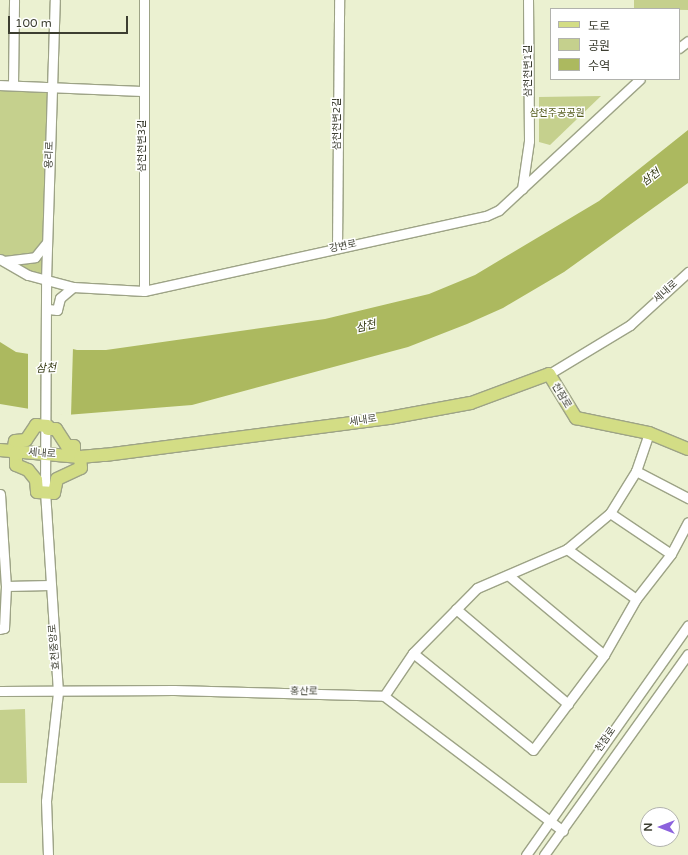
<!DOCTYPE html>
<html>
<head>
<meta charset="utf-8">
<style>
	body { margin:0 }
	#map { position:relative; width:688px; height:855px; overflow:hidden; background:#ebf1d1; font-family:"Varela Round","Noto Sans KR",sans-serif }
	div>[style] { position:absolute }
	.green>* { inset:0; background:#c5d08d }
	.water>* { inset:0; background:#acb95f }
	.pier>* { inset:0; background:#ebf1d1 }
	.roads { filter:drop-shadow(1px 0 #9da386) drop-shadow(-1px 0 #9da386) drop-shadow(0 1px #9da386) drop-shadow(0 -1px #9da386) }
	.minor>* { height:9px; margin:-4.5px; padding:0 4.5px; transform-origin:4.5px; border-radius:4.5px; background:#fff }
	.major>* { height:12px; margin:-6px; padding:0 6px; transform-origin:6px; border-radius:6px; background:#d3dd85 }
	span { translate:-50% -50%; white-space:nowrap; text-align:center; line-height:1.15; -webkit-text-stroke:3px #fff; paint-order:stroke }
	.street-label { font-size:10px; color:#3c3e31 }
	.park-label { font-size:10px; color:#535b1a }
	.water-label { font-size:11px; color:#333811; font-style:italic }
	.legend { position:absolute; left:550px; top:8px; width:130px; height:72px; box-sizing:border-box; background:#fff; border:1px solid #b1b2ad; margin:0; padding:5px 7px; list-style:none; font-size:12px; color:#3c3e31 }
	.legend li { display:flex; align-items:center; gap:8px; height:20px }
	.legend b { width:20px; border:1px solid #b1b2ad }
	.north { position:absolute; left:640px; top:807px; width:40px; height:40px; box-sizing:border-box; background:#fff; border:1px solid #b1b2ad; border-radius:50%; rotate:270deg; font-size:11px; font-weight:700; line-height:16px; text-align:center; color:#3c3e31 }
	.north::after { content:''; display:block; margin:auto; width:14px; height:18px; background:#8c62dd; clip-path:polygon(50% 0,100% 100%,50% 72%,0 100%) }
	.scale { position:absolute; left:8px; top:16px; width:120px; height:18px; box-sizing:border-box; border:2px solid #3c3e31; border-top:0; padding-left:5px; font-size:12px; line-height:14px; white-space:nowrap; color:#3c3e31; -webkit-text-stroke:3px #fff; paint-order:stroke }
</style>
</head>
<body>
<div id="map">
	<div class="green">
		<i style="clip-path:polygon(634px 0,688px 0,688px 10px,634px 9px)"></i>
		<i style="clip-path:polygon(0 86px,52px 87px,46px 280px,0 259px)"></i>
		<i style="clip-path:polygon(601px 96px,550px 145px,539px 142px,539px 97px)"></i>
		<i style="clip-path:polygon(25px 709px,27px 783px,0 783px,0 710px)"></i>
	</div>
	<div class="water">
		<i style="clip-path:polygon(688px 130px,688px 183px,564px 272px,503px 308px,467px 324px,408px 347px,192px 405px,66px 415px,0 404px,0 342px,16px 352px,29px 354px,47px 343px,77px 350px,106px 350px,325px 319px,429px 294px,475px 275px,599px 201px)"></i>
	</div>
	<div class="pier">
		<i style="clip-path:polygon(47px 341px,73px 347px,71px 416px,28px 411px,28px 352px)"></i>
	</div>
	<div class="roads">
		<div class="minor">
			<i style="left:144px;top:0;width:291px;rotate:90deg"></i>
			<i style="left:679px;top:48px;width:11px;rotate:-38deg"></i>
			<i style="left:0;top:85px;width:143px;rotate:2.4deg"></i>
			<i style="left:13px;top:85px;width:85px;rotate:-89.3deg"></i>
			<i style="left:522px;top:189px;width:49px;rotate:-81.7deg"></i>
			<i style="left:529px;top:141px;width:141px;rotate:-90.4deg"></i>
			<i style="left:337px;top:248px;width:248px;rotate:-89.5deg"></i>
			<i style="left:0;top:259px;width:32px;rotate:30deg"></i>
			<i style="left:28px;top:275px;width:47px;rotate:14.9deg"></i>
			<i style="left:73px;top:287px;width:71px;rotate:3.2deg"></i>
			<i style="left:144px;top:291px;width:350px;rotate:-12.4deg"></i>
			<i style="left:486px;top:216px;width:14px;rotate:-25deg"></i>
			<i style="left:499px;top:210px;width:192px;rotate:-42.9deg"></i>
			<i style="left:4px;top:261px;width:31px;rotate:-7deg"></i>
			<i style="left:35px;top:257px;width:19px;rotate:-51deg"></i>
			<i style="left:48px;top:309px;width:9px;rotate:6deg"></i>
			<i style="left:57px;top:310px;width:12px;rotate:-76deg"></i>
			<i style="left:60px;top:298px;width:17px;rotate:-40deg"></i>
			<i style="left:549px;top:374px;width:95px;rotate:-31.2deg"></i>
			<i style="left:630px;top:325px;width:79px;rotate:-42.4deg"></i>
			<i style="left:636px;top:471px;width:59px;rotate:27.4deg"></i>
			<i style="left:0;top:494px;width:92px;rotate:86.3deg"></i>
			<i style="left:6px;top:586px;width:42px;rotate:92.7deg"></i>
			<i style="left:4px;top:628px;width:4px;rotate:166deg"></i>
			<i style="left:610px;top:513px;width:73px;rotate:33.9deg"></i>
			<i style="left:567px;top:549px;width:85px;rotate:35.9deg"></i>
			<i style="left:508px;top:575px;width:125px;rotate:39.8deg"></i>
			<i style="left:6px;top:586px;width:44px;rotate:-1.3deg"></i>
			<i style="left:456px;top:609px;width:147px;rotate:40.3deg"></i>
			<i style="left:413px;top:653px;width:154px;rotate:38.9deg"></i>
			<i style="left:533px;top:750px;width:119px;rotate:-53.2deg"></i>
			<i style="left:604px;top:655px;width:64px;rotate:-60.3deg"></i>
			<i style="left:636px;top:599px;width:57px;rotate:-52.1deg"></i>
			<i style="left:671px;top:554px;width:36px;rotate:-62deg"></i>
			<i style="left:0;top:691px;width:174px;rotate:-0.3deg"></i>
			<i style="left:174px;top:690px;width:210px;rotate:1.6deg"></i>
			<i style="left:384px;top:696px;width:224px;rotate:37deg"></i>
			<i style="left:384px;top:696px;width:52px;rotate:-56deg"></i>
			<i style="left:413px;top:653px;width:91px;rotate:-45.4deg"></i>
			<i style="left:477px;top:588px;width:98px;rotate:-23.4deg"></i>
			<i style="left:567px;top:549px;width:56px;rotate:-39.9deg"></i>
			<i style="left:610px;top:513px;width:49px;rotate:-58.2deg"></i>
			<i style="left:636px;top:471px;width:40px;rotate:-71.1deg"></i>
			<i style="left:48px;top:855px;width:54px;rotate:-92.1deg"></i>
			<i style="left:46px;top:801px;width:110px;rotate:-83.7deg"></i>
			<i style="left:58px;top:692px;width:200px;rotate:-93.7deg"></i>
			<i style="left:45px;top:492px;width:212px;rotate:-89.7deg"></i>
			<i style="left:46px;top:280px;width:280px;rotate:-88.2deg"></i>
			<i style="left:526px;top:855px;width:281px;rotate:-54.8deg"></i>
			<i style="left:544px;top:855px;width:247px;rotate:-54.4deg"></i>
		</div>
		<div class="major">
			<i style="left:48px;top:429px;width:8px"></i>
			<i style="left:56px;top:429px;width:20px;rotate:57deg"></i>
			<i style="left:67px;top:446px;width:7px"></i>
			<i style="left:74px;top:446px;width:10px;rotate:90deg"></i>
			<i style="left:0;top:450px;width:80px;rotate:5deg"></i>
			<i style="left:80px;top:457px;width:25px;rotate:-5deg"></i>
			<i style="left:105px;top:455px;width:286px;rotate:-7.4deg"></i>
			<i style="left:389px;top:418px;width:83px;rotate:-10.4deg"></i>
			<i style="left:471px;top:403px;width:83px;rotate:-20.4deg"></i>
			<i style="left:549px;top:374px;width:52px;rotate:58.5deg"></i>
			<i style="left:576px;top:418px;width:75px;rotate:11.6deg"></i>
			<i style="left:649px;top:433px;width:42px;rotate:22.3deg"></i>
			<i style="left:13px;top:452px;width:11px;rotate:-80deg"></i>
			<i style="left:15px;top:441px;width:11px;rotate:-5deg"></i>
			<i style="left:26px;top:440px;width:18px;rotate:-56deg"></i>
			<i style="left:36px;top:425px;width:12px;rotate:5deg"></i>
			<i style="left:16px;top:452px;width:13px;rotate:90deg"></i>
			<i style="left:16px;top:465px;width:13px;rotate:23deg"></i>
			<i style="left:28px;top:470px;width:13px;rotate:51deg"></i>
			<i style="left:36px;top:480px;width:12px;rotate:85deg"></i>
			<i style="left:37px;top:492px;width:17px;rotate:3deg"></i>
			<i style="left:54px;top:493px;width:14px;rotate:-78deg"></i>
			<i style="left:57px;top:479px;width:26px;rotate:-25deg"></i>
			<i style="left:81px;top:468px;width:11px;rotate:-95deg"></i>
		</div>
	</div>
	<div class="street-label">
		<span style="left:529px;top:71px;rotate:-90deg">삼천천변1길</span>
		<span style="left:338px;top:124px;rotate:-90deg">삼천천변2길</span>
		<span style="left:143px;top:146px;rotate:-90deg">삼천천변3길</span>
		<span style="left:50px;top:155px;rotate:-88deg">용리로</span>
		<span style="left:343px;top:247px;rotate:-12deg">강변로</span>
		<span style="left:666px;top:292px;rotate:-42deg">세내로</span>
		<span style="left:561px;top:396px;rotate:59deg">천잠로</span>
		<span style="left:363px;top:421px;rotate:-8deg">세내로</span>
		<span style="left:42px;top:454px;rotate:4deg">세내로</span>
		<span style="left:55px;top:647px;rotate:-95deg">효천중앙로</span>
		<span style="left:304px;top:692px;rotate:1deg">홍산로</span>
		<span style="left:606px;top:740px;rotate:-55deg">천잠로</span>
	</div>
	<div class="park-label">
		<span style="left:557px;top:114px">삼천주공공원</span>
	</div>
	<div class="water-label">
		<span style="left:651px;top:178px;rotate:-38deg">삼천</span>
		<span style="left:366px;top:327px;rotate:-13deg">삼천</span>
		<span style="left:46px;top:369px;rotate:-3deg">삼천</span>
	</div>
	<ul class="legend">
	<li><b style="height:5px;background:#d3dd85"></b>도로</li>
	<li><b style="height:11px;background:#c5d08d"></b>공원</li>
	<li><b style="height:11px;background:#acb95f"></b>수역</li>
	</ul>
	<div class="north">N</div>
	<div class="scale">100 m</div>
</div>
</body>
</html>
